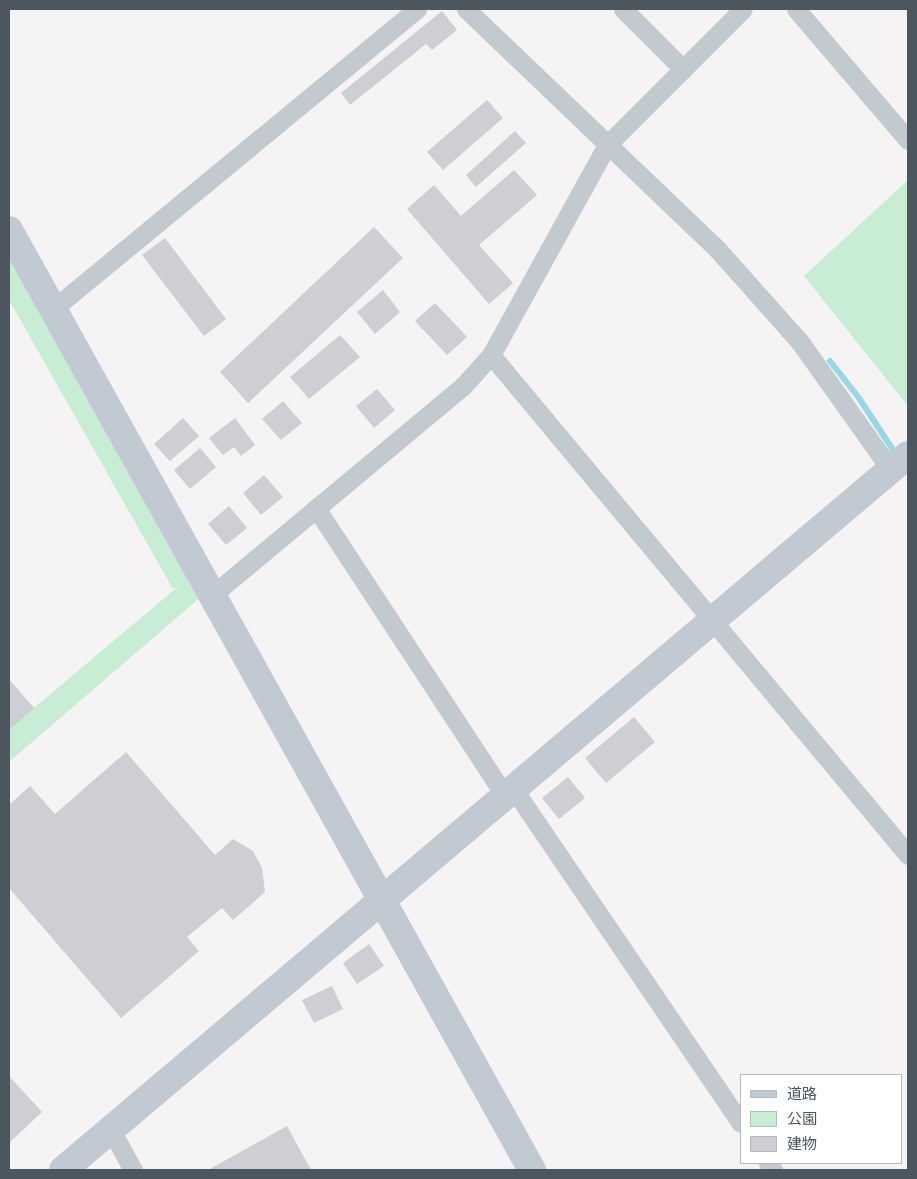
<!DOCTYPE html>
<html>
<head>
<meta charset="utf-8">
<style>
	body { margin:0 }
	#map { position:relative; width:917px; height:1179px; overflow:hidden; background:#f5f3f3; font-family:"Titillium Web","Noto Sans JP",sans-serif }
	div>[style] { position:absolute }
	.green>* { inset:0; background:#c7edd4 }
	.stream>* { height:6px; margin:-3px; padding:0 3px; transform-origin:3px; border-radius:3px; background:#98d8e6 }
	.building>* { inset:0; background:#cdcfd4 }
	.street>* { height:19px; margin:-9.5px; padding:0 9.5px; transform-origin:9.5px; border-radius:9.5px; background:#c2cad0 }
	.secondary>* { height:28px; margin:-14px; padding:0 14px; transform-origin:14px; border-radius:14px; background:#c1cad2 }
	span { translate:-50% -50%; white-space:nowrap; text-align:center; line-height:1.15; -webkit-text-stroke:5px #fff; paint-order:stroke }
	.frame { position:absolute; inset:0; border:10px solid #4c565f; pointer-events:none }
	.legend { position:absolute; left:740px; top:1074px; width:162px; height:90px; box-sizing:border-box; background:#fff; border:1px solid #b7bbbf; margin:0; padding:6px 9px; list-style:none; font-size:15px; color:#4c565f }
	.legend li { display:flex; align-items:center; gap:10px; height:25px }
	.legend b { width:25px; border:1px solid #b7bbbf }
</style>
</head>
<body>
<div id="map">
	<div class="green">
		<i style="clip-path:polygon(908px 180px,908px 406px,804px 276px)"></i>
		<i style="clip-path:polygon(9px 241px,202px 596px,9px 762px,9px 729px,181px 584px,173px 589px,9px 300px)"></i>
	</div>
	<div class="stream">
		<i style="left:830px;top:361px;width:47px;rotate:51.9deg"></i>
		<i style="left:859px;top:398px;width:69px;rotate:56.8deg"></i>
	</div>
	<div class="building">
		<i style="clip-path:polygon(442px 11px,457px 30px,432px 50px,426px 44px,350px 105px,341px 93px)"></i>
		<i style="clip-path:polygon(487px 100px,503px 118px,443px 170px,427px 152px)"></i>
		<i style="clip-path:polygon(515px 131px,526px 143px,476px 187px,466px 175px)"></i>
		<i style="clip-path:polygon(514px 170px,537px 195px,479px 245px,513px 283px,489px 304px,407px 209px,434px 185px,461px 216px)"></i>
		<i style="clip-path:polygon(374px 227px,403px 258px,248px 403px,220px 372px)"></i>
		<i style="clip-path:polygon(165px 238px,226px 319px,204px 336px,142px 255px)"></i>
		<i style="clip-path:polygon(383px 290px,400px 312px,375px 334px,357px 312px)"></i>
		<i style="clip-path:polygon(435px 303px,467px 337px,447px 355px,415px 321px)"></i>
		<i style="clip-path:polygon(340px 335px,360px 357px,309px 399px,290px 377px)"></i>
		<i style="clip-path:polygon(377px 389px,395px 410px,374px 428px,356px 406px)"></i>
		<i style="clip-path:polygon(283px 401px,302px 423px,281px 440px,262px 419px)"></i>
		<i style="clip-path:polygon(183px 418px,199px 436px,170px 461px,154px 444px)"></i>
		<i style="clip-path:polygon(235px 418px,255px 445px,241px 456px,234px 447px,223px 455px,209px 438px)"></i>
		<i style="clip-path:polygon(200px 448px,216px 467px,190px 489px,174px 470px)"></i>
		<i style="clip-path:polygon(264px 475px,283px 497px,261px 515px,243px 493px)"></i>
		<i style="clip-path:polygon(229px 506px,247px 528px,226px 545px,208px 524px)"></i>
		<i style="clip-path:polygon(9px 679px,34px 708px,9px 730px)"></i>
		<i style="clip-path:polygon(634px 717px,655px 742px,606px 783px,585px 758px)"></i>
		<i style="clip-path:polygon(126px 752px,215px 855px,233px 839px,253px 851px,262px 868px,265px 892px,233px 920px,222px 908px,187px 937px,199px 951px,121px 1018px,9px 888px,9px 805px,30px 786px,55px 814px)"></i>
		<i style="clip-path:polygon(568px 777px,585px 798px,559px 819px,542px 798px)"></i>
		<i style="clip-path:polygon(369px 944px,384px 966px,357px 984px,343px 963px)"></i>
		<i style="clip-path:polygon(332px 986px,343px 1009px,314px 1023px,302px 1000px)"></i>
		<i style="clip-path:polygon(9px 1076px,42px 1112px,9px 1143px)"></i>
		<i style="clip-path:polygon(287px 1126px,311px 1170px,208px 1170px)"></i>
	</div>
	<div class="street">
		<i style="left:466px;top:9px;width:349px;rotate:43.7deg"></i>
		<i style="left:718px;top:250px;width:123px;rotate:48.3deg"></i>
		<i style="left:800px;top:342px;width:157px;rotate:54.6deg"></i>
		<i style="left:623px;top:9px;width:85px;rotate:45deg"></i>
		<i style="left:796px;top:9px;width:172px;rotate:49.5deg"></i>
		<i style="left:53px;top:309px;width:472px;rotate:-39.5deg"></i>
		<i style="left:491px;top:355px;width:651px;rotate:50.17deg"></i>
		<i style="left:316px;top:508px;width:344px;rotate:56.7deg"></i>
		<i style="left:211px;top:596px;width:328px;rotate:-39.8deg"></i>
		<i style="left:463px;top:386px;width:42px;rotate:-47.9deg"></i>
		<i style="left:491px;top:355px;width:240px;rotate:-61.1deg"></i>
		<i style="left:607px;top:145px;width:192px;rotate:-45deg"></i>
		<i style="left:513px;top:788px;width:405px;rotate:55.8deg"></i>
		<i style="left:111px;top:1130px;width:46px;rotate:61.2deg"></i>
		<i style="left:768px;top:1163px;width:9px;rotate:54deg"></i>
	</div>
	<div class="secondary">
		<i style="left:9px;top:230px;width:1076px;rotate:60.91deg"></i>
		<i style="left:63px;top:1170px;width:1107px;rotate:-40.24deg"></i>
	</div>
	<div class="frame"></div>
	<ul class="legend">
	<li><b style="height:6px;background:#c1cad2"></b>道路</li>
	<li><b style="height:14px;background:#c7edd4"></b>公園</li>
	<li><b style="height:14px;background:#cdcfd4"></b>建物</li>
	</ul>
</div>
</body>
</html>
